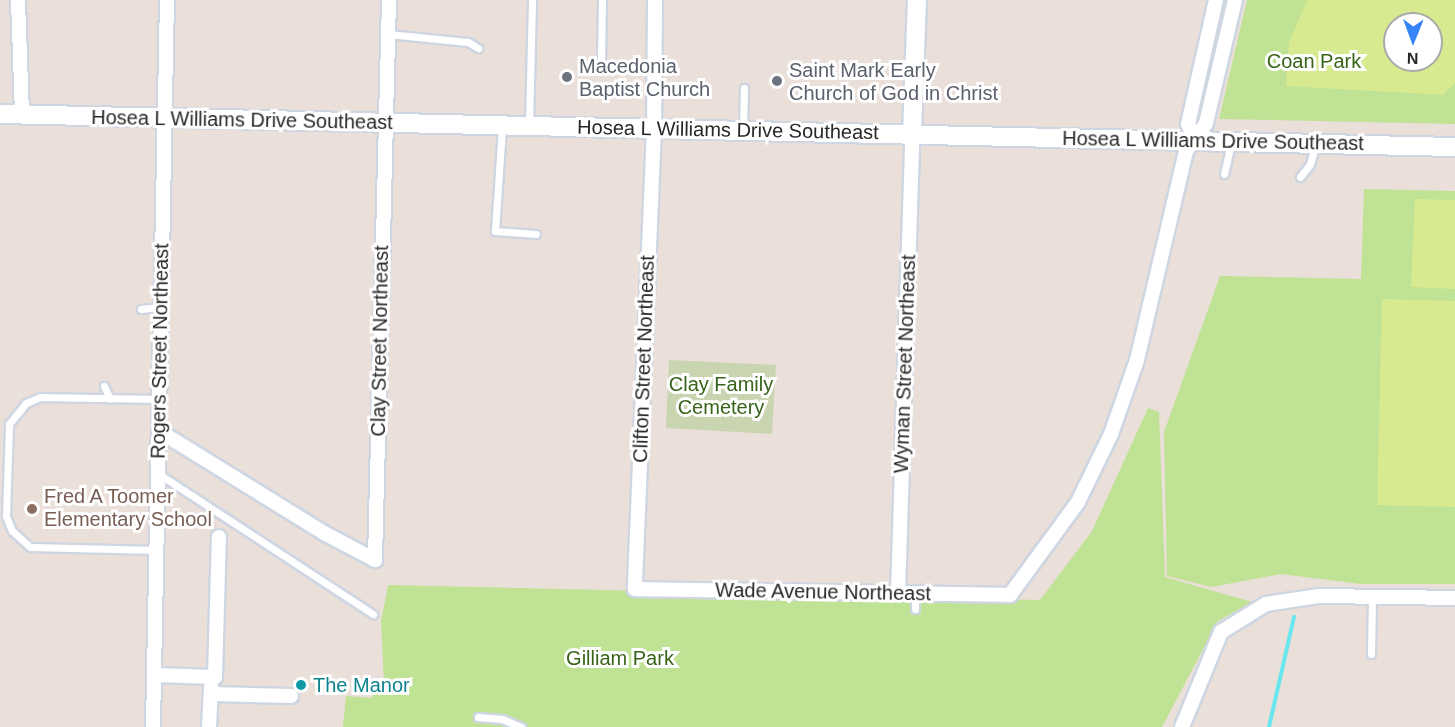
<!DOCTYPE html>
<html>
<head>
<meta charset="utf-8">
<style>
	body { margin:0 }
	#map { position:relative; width:1455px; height:727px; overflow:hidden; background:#ebdfd9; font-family:Helvetica,sans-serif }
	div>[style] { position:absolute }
	.green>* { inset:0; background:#bfe294 }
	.cemetery>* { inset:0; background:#c9d4b0 }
	.pitch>* { inset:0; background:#d7ea90 }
	.stream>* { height:4px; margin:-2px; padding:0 2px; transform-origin:2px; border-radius:2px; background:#6ae7ee }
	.roads { filter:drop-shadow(2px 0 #ced6e1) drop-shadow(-2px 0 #ced6e1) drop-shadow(0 2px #ced6e1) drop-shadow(0 -2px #ced6e1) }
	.lane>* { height:7px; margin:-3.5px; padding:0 3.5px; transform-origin:3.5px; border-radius:3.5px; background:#fff }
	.street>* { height:14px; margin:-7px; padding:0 7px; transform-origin:7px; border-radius:7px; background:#fff }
	.secondary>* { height:18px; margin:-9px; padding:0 9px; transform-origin:9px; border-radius:9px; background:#fff }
	.dots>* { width:16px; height:16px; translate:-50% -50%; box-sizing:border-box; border:3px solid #fff; border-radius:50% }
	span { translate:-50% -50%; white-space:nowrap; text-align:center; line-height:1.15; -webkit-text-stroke:6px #fff; paint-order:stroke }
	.park-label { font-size:20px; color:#386419 }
	.worship-label { font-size:20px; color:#5b616d }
	.left { translate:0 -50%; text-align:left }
	.street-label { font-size:20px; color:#282828 }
	.education-label { font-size:20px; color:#785e54 }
	.culture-label { font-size:20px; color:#0d838f }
	.north { position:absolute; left:1383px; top:12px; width:60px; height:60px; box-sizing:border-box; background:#fff; border:2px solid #a9a9a9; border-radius:50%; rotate:181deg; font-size:16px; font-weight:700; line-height:24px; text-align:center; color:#282828 }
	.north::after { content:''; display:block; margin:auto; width:21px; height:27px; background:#3784fa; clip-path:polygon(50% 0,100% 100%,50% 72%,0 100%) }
</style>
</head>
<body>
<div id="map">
	<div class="green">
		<i style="clip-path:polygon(evenodd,1247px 0,1455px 0,1455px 124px,1219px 119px,1247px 0,1395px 24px,1431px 24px,1431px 60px,1395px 60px,1395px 24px)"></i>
		<i style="clip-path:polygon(1364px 189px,1455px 191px,1455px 584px,1361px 584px,1281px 574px,1211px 587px,1167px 576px,1164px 432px,1220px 276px,1361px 279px)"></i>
		<i style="clip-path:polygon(1148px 408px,1159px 412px,1165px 577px,1252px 602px,1218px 621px,1162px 727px,343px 727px,346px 696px,372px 698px,374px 683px,384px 683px,381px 621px,388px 585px,1040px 600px,1092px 531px)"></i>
	</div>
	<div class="cemetery">
		<i style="clip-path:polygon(669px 360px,776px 365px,772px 434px,666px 428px)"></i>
	</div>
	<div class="pitch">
		<i style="clip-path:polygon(evenodd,1307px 0,1455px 0,1455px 83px,1443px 95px,1286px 86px,1289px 42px,1307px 0,1395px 24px,1431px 24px,1431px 60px,1395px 60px,1395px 24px)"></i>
		<i style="clip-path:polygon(1415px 199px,1455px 200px,1455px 289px,1411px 287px)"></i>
		<i style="clip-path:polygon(1382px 299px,1455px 301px,1455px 507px,1377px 505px)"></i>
	</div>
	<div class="stream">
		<i style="left:1269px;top:727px;width:113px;rotate:-77.2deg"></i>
	</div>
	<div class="roads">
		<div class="lane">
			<i style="left:388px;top:34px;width:80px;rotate:5.7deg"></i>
			<i style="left:468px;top:42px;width:12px;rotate:31deg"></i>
			<i style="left:601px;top:59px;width:59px;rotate:-89deg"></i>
			<i style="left:529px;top:124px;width:124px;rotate:-88.6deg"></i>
			<i style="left:502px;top:128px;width:103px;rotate:93.9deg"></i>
			<i style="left:495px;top:231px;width:41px;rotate:4.2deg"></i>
			<i style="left:743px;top:131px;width:43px;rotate:-88.7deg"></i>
			<i style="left:1224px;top:174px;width:31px;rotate:-77deg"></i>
			<i style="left:1300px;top:177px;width:16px;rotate:-52deg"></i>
			<i style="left:1310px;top:164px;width:19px;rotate:-74deg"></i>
			<i style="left:141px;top:309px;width:19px;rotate:-6deg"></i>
			<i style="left:104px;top:386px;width:14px;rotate:65deg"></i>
			<i style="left:159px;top:474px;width:256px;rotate:33.2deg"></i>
			<i style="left:157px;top:550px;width:127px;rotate:-178.6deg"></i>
			<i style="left:30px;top:547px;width:24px;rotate:-138deg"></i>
			<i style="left:12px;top:531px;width:16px;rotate:-112deg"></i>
			<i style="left:6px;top:516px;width:92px;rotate:-88.1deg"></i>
			<i style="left:9px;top:424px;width:27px;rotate:-51deg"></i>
			<i style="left:26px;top:403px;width:15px;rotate:-23deg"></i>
			<i style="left:40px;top:397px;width:118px;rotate:1deg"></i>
			<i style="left:915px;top:609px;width:15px;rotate:-90deg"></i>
			<i style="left:1371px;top:654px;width:57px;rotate:-89deg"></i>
			<i style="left:478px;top:717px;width:24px;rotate:5deg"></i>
			<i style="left:502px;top:719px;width:21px;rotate:23deg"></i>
		</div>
		<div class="street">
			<i style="left:18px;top:0;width:115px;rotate:88deg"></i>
			<i style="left:655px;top:0;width:129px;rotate:90.4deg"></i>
			<i style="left:654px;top:129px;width:460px;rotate:92.4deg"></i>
			<i style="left:635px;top:589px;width:375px;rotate:0.9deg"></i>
			<i style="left:1010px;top:595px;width:115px;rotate:-53.8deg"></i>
			<i style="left:1078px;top:502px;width:76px;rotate:-64.1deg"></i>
			<i style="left:1111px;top:434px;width:78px;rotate:-70.6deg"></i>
			<i style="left:1137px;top:360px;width:215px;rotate:-76.8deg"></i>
			<i style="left:1186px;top:151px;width:34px;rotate:-54deg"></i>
			<i style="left:1206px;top:123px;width:126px;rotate:-76.7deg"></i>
			<i style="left:1195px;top:141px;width:18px;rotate:-112deg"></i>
			<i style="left:1188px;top:124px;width:127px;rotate:-77.3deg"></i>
			<i style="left:159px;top:431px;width:194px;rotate:31.7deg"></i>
			<i style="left:324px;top:533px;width:58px;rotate:27.9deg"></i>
			<i style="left:375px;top:560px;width:560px;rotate:-88.57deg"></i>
			<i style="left:898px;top:593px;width:458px;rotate:-88.2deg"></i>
			<i style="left:154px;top:675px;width:61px;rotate:1.9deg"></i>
			<i style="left:215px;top:677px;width:140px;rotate:-88.4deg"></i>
			<i style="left:211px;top:694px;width:80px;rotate:1.4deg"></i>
			<i style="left:153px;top:727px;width:727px;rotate:-88.9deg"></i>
			<i style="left:209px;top:727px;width:40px;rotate:-87.1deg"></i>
			<i style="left:1182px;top:727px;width:103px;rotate:-67.7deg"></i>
			<i style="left:1221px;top:632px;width:53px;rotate:-31.9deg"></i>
			<i style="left:1266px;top:604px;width:53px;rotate:-8.7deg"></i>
			<i style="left:1318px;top:596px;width:137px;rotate:0.8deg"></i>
		</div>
		<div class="secondary">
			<i style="left:0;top:114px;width:1455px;rotate:1.3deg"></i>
			<i style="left:912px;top:135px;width:135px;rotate:-87.9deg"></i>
		</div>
	</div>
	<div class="dots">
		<i style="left:567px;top:77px;background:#6b7280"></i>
		<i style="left:777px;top:81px;background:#6b7280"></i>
		<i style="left:32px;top:509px;background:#8d6e63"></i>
		<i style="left:301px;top:685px;background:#0f9aa8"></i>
	</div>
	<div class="park-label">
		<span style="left:1314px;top:61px">Coan Park</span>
		<span style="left:721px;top:396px">Clay Family<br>Cemetery</span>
		<span style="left:620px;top:658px">Gilliam Park</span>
	</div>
	<div class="worship-label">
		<span class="left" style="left:579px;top:78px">Macedonia<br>Baptist Church</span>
		<span class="left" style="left:789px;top:82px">Saint Mark Early<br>Church of God in Christ</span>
	</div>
	<div class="street-label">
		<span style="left:242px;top:120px;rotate:1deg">Hosea L Williams Drive Southeast</span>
		<span style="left:728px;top:130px;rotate:1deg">Hosea L Williams Drive Southeast</span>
		<span style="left:1213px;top:141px;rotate:1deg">Hosea L Williams Drive Southeast</span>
		<span style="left:380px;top:341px;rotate:-89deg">Clay Street Northeast</span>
		<span style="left:160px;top:351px;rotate:-89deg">Rogers Street Northeast</span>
		<span style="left:644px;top:359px;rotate:-88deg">Clifton Street Northeast</span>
		<span style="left:905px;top:364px;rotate:-88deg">Wyman Street Northeast</span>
		<span style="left:823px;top:592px;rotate:1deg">Wade Avenue Northeast</span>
	</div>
	<div class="education-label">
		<span class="left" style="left:44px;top:508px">Fred A Toomer<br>Elementary School</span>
	</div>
	<div class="culture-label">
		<span class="left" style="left:313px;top:685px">The Manor</span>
	</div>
	<div class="north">N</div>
</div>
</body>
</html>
